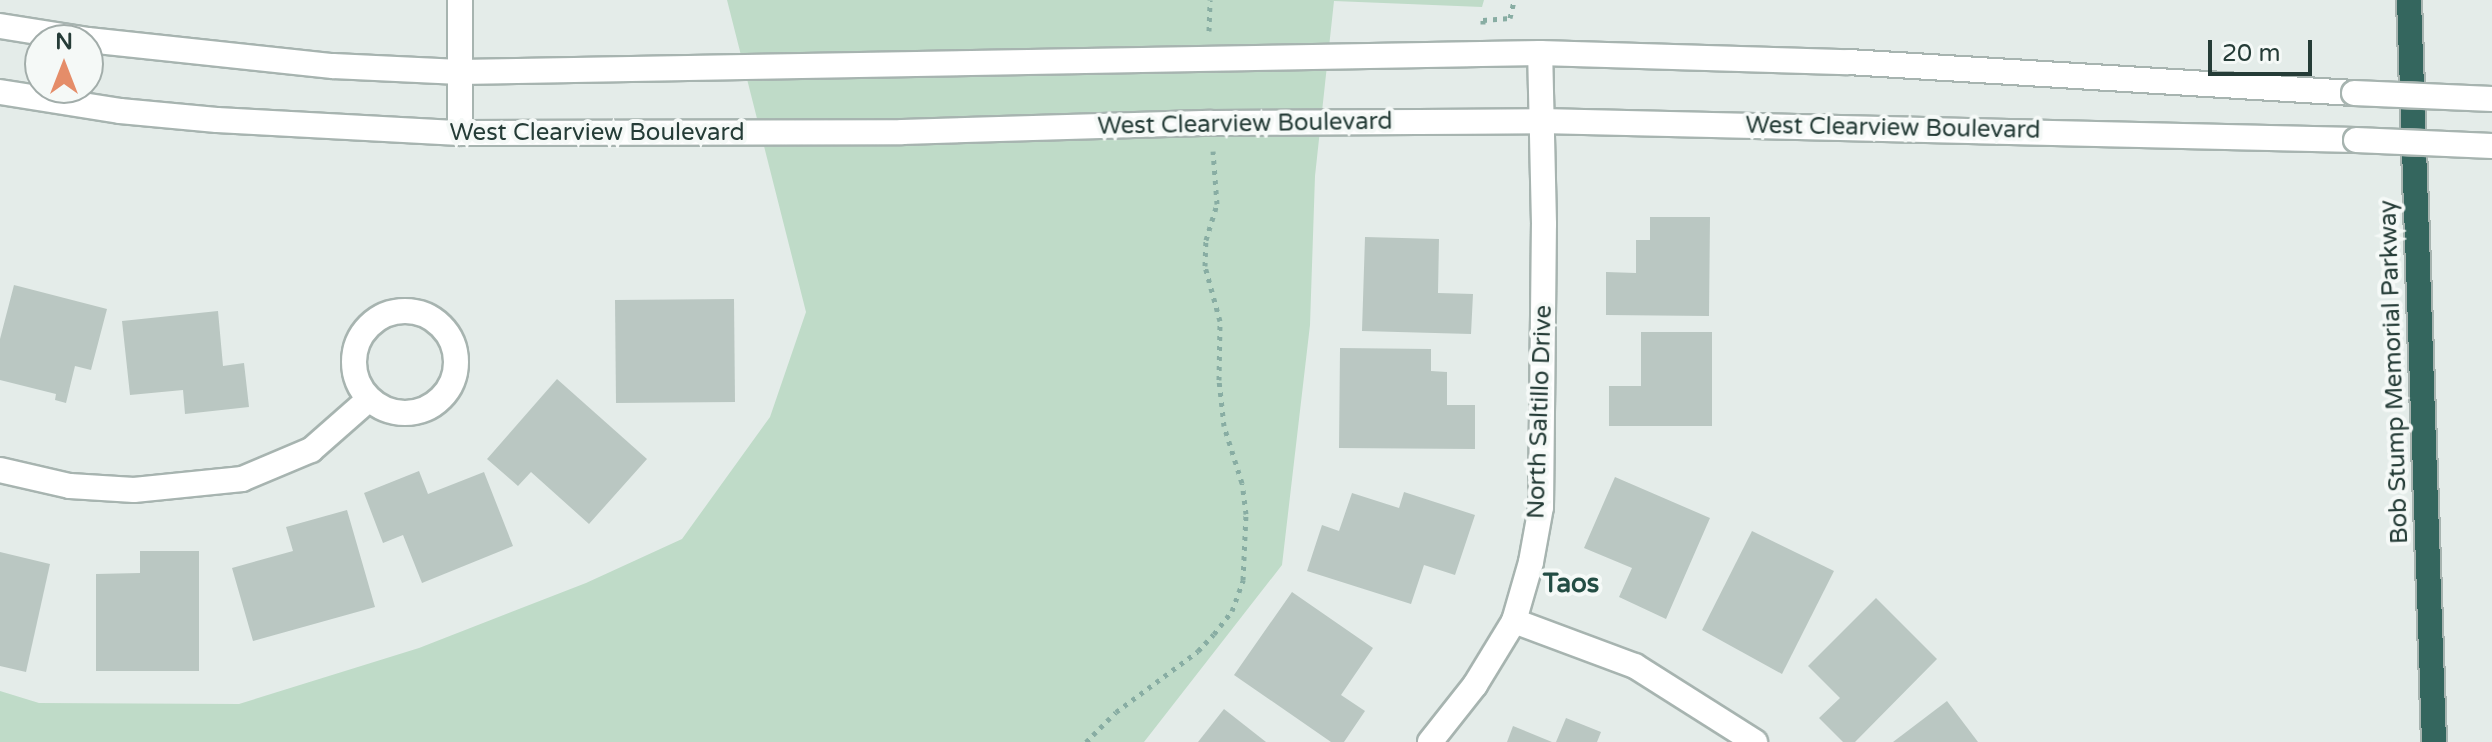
<!DOCTYPE html>
<html>
<head>
<meta charset="utf-8">
<style>
	body { margin:0 }
	#map { position:relative; width:2492px; height:742px; overflow:hidden; background:#e4ece9; font-family:"Varela Round",sans-serif }
	div>[style] { position:absolute }
	.green>* { inset:0; background:#bfdbc8 }
	.building>* { inset:0; background:#bac7c2 }
	.path>* { height:5px; margin-top:-2.5px; transform-origin:0; background:repeating-linear-gradient(90deg,#88ada3 0 4px,transparent 0 10px) }
	.roads { filter:drop-shadow(2px 0 #a7b4b0) drop-shadow(-2px 0 #a7b4b0) drop-shadow(0 2px #a7b4b0) drop-shadow(0 -2px #a7b4b0) }
	.minor>* { height:24px; margin:-12px; padding:0 12px; transform-origin:12px; border-radius:12px; background:#fff }
	.minor>.ring { margin:-12px; padding:0; box-sizing:content-box; background:none; border:24px solid #fff; border-radius:50% }
	.tertiary>* { height:24px; margin:-12px; padding:0 12px; transform-origin:12px; border-radius:12px; background:#fff }
	.motorway>* { height:24px; margin:-12px; padding:0 12px; transform-origin:12px; border-radius:12px; background:#34665e }
	.bridges { filter:drop-shadow(2px 0 #a7b4b0) drop-shadow(-2px 0 #a7b4b0) drop-shadow(0 2px #a7b4b0) drop-shadow(0 -2px #a7b4b0) }
	.tertiary-bridge>* { height:24px; margin:-12px; padding:0 12px; transform-origin:12px; border-radius:12px; background:#fff }
	span { translate:-50% -50%; white-space:nowrap; text-align:center; line-height:1.15; -webkit-text-stroke:8px #f5f9f7; paint-order:stroke }
	.street-label { font-size:24px; color:#253c37 }
	.neighbourhood-label { font-size:26px; color:#234d44; font-weight:700 }
	.north { position:absolute; left:24px; top:24px; width:80px; height:80px; box-sizing:border-box; background:#f5f9f7; border:2px solid #a2adaa; border-radius:50%; rotate:0deg; font-size:22px; font-weight:700; line-height:32px; text-align:center; color:#253c37 }
	.north::after { content:''; display:block; margin:auto; width:28px; height:36px; background:#e58d69; clip-path:polygon(50% 0,100% 100%,50% 72%,0 100%) }
	.scale { position:absolute; left:2208px; top:40px; width:104px; height:36px; box-sizing:border-box; border:4px solid #253c37; border-top:0; padding-left:10px; font-size:24px; line-height:28px; white-space:nowrap; color:#253c37; -webkit-text-stroke:6px #f5f9f7; paint-order:stroke }
</style>
</head>
<body>
<div id="map">
	<div class="green">
		<i style="clip-path:polygon(727px 0,1484px 0,1482px 7px,1334px 1px,1315px 176px,1310px 325px,1282px 565px,1144px 742px,0 742px,0 691px,39px 703px,239px 704px,419px 648px,586px 583px,682px 539px,770px 417px,806px 312px)"></i>
	</div>
	<div class="building">
		<i style="clip-path:polygon(1650px 217px,1710px 217px,1709px 316px,1606px 315px,1606px 272px,1636px 273px,1636px 240px,1650px 240px)"></i>
		<i style="clip-path:polygon(1365px 237px,1439px 239px,1438px 293px,1473px 294px,1471px 334px,1362px 331px)"></i>
		<i style="clip-path:polygon(14px 285px,107px 309px,91px 370px,75px 366px,66px 403px,55px 400px,56px 394px,0 380px,0 339px)"></i>
		<i style="clip-path:polygon(734px 299px,735px 402px,616px 403px,615px 300px)"></i>
		<i style="clip-path:polygon(218px 311px,223px 366px,244px 363px,249px 407px,185px 414px,183px 390px,130px 395px,122px 321px)"></i>
		<i style="clip-path:polygon(1641px 332px,1712px 332px,1712px 426px,1609px 426px,1609px 386px,1641px 386px)"></i>
		<i style="clip-path:polygon(1340px 348px,1431px 349px,1431px 371px,1447px 372px,1447px 405px,1475px 405px,1475px 449px,1339px 448px)"></i>
		<i style="clip-path:polygon(557px 379px,647px 459px,589px 524px,531px 472px,518px 486px,487px 459px)"></i>
		<i style="clip-path:polygon(419px 471px,428px 494px,484px 472px,513px 546px,422px 583px,403px 535px,383px 543px,364px 493px)"></i>
		<i style="clip-path:polygon(1615px 477px,1710px 518px,1666px 619px,1619px 597px,1632px 568px,1584px 548px)"></i>
		<i style="clip-path:polygon(1404px 492px,1475px 515px,1455px 575px,1424px 565px,1411px 604px,1307px 571px,1322px 525px,1339px 531px,1352px 493px,1399px 508px)"></i>
		<i style="clip-path:polygon(347px 510px,375px 607px,253px 641px,232px 568px,293px 551px,286px 527px)"></i>
		<i style="clip-path:polygon(1752px 531px,1834px 571px,1782px 674px,1702px 630px)"></i>
		<i style="clip-path:polygon(140px 551px,199px 551px,199px 671px,96px 671px,96px 574px,140px 573px)"></i>
		<i style="clip-path:polygon(0 552px,50px 564px,26px 672px,0 666px)"></i>
		<i style="clip-path:polygon(1292px 592px,1373px 648px,1341px 695px,1365px 711px,1344px 742px,1331px 742px,1234px 675px)"></i>
		<i style="clip-path:polygon(1876px 598px,1937px 659px,1855px 742px,1843px 742px,1819px 718px,1840px 698px,1808px 666px)"></i>
		<i style="clip-path:polygon(1947px 701px,1978px 742px,1893px 742px)"></i>
		<i style="clip-path:polygon(1224px 709px,1266px 742px,1198px 742px)"></i>
		<i style="clip-path:polygon(1566px 718px,1601px 732px,1597px 742px,1556px 742px)"></i>
		<i style="clip-path:polygon(1513px 726px,1552px 742px,1507px 742px)"></i>
	</div>
	<div class="path">
		<i style="left:1483px;top:24px;width:4px;rotate:-90deg"></i>
		<i style="left:1483px;top:20px;width:27px;rotate:-4deg"></i>
		<i style="left:1510px;top:18px;width:18px;rotate:-77deg"></i>
		<i style="left:1209px;top:31px;width:31px;rotate:-88deg"></i>
		<i style="left:1086px;top:742px;width:42px;rotate:-45deg"></i>
		<i style="left:1116px;top:712px;width:102px;rotate:-36.6deg"></i>
		<i style="left:1198px;top:651px;width:23px;rotate:-47deg"></i>
		<i style="left:1214px;top:634px;width:29px;rotate:-52deg"></i>
		<i style="left:1232px;top:611px;width:33px;rotate:-70deg"></i>
		<i style="left:1243px;top:580px;width:66px;rotate:-87.4deg"></i>
		<i style="left:1246px;top:514px;width:31px;rotate:-97deg"></i>
		<i style="left:1242px;top:483px;width:60px;rotate:-107.5deg"></i>
		<i style="left:1224px;top:426px;width:46px;rotate:-96.2deg"></i>
		<i style="left:1219px;top:380px;width:59px;rotate:-89deg"></i>
		<i style="left:1220px;top:321px;width:57px;rotate:-105.3deg"></i>
		<i style="left:1205px;top:266px;width:26px;rotate:-88deg"></i>
		<i style="left:1206px;top:240px;width:38px;rotate:-73deg"></i>
		<i style="left:1217px;top:204px;width:53px;rotate:-94.3deg"></i>
	</div>
	<div class="roads">
		<div class="minor">
			<i style="left:460px;top:0;width:133px;rotate:90deg"></i>
			<i class="ring" style="left:354px;top:311px;width:78px;height:78px"></i>
			<i style="left:0;top:470px;width:72px;rotate:12.9deg"></i>
			<i style="left:70px;top:486px;width:64px;rotate:3.6deg"></i>
			<i style="left:134px;top:490px;width:109px;rotate:-5.8deg"></i>
			<i style="left:242px;top:479px;width:75px;rotate:-22.8deg"></i>
			<i style="left:311px;top:450px;width:77px;rotate:-41.3deg"></i>
			<i style="left:1514px;top:621px;width:129px;rotate:20.4deg"></i>
			<i style="left:1635px;top:666px;width:142px;rotate:32.3deg"></i>
			<i style="left:1430px;top:742px;width:73px;rotate:-51.7deg"></i>
			<i style="left:1475px;top:685px;width:75px;rotate:-58.6deg"></i>
			<i style="left:1514px;top:621px;width:61px;rotate:-73.9deg"></i>
			<i style="left:1531px;top:562px;width:56px;rotate:-79.7deg"></i>
			<i style="left:1541px;top:507px;width:283px;rotate:-89.4deg"></i>
			<i style="left:1544px;top:224px;width:171px;rotate:-91.3deg"></i>
		</div>
		<div class="tertiary">
			<i style="left:0;top:26px;width:88px;rotate:9.1deg"></i>
			<i style="left:88px;top:40px;width:246px;rotate:6.1deg"></i>
			<i style="left:333px;top:66px;width:127px;rotate:2.7deg"></i>
			<i style="left:460px;top:72px;width:1080px;rotate:-1.01deg"></i>
			<i style="left:1540px;top:53px;width:308px;rotate:1.7deg"></i>
			<i style="left:1848px;top:62px;width:507px;rotate:3.51deg"></i>
			<i style="left:0;top:92px;width:121px;rotate:9deg"></i>
			<i style="left:120px;top:111px;width:97px;rotate:5.3deg"></i>
			<i style="left:217px;top:120px;width:243px;rotate:3.1deg"></i>
			<i style="left:460px;top:133px;width:442px;rotate:-0.1deg"></i>
			<i style="left:902px;top:132px;width:309px;rotate:-1.7deg"></i>
			<i style="left:1211px;top:123px;width:330px;rotate:-0.3deg"></i>
			<i style="left:1541px;top:121px;width:815px;rotate:1.34deg"></i>
		</div>
		<div class="motorway">
			<i style="left:2409px;top:0;width:742px;rotate:88.07deg"></i>
		</div>
	</div>
	<div class="bridges">
		<div class="tertiary-bridge">
			<i style="left:2354px;top:93px;width:138px;rotate:2.5deg"></i>
			<i style="left:2356px;top:140px;width:136px;rotate:2.5deg"></i>
		</div>
	</div>
	<div class="street-label">
		<span style="left:1245px;top:124px;rotate:-1deg">West Clearview Boulevard</span>
		<span style="left:1893px;top:128px;rotate:1deg">West Clearview Boulevard</span>
		<span style="left:597px;top:133px">West Clearview Boulevard</span>
		<span style="left:2394px;top:372px;rotate:-92deg">Bob Stump Memorial Parkway</span>
		<span style="left:1540px;top:412px;rotate:-88deg">North Saltillo Drive</span>
	</div>
	<div class="neighbourhood-label">
		<span style="left:1571px;top:584px">Taos</span>
	</div>
	<div class="north">N</div>
	<div class="scale">20 m</div>
</div>
</body>
</html>
